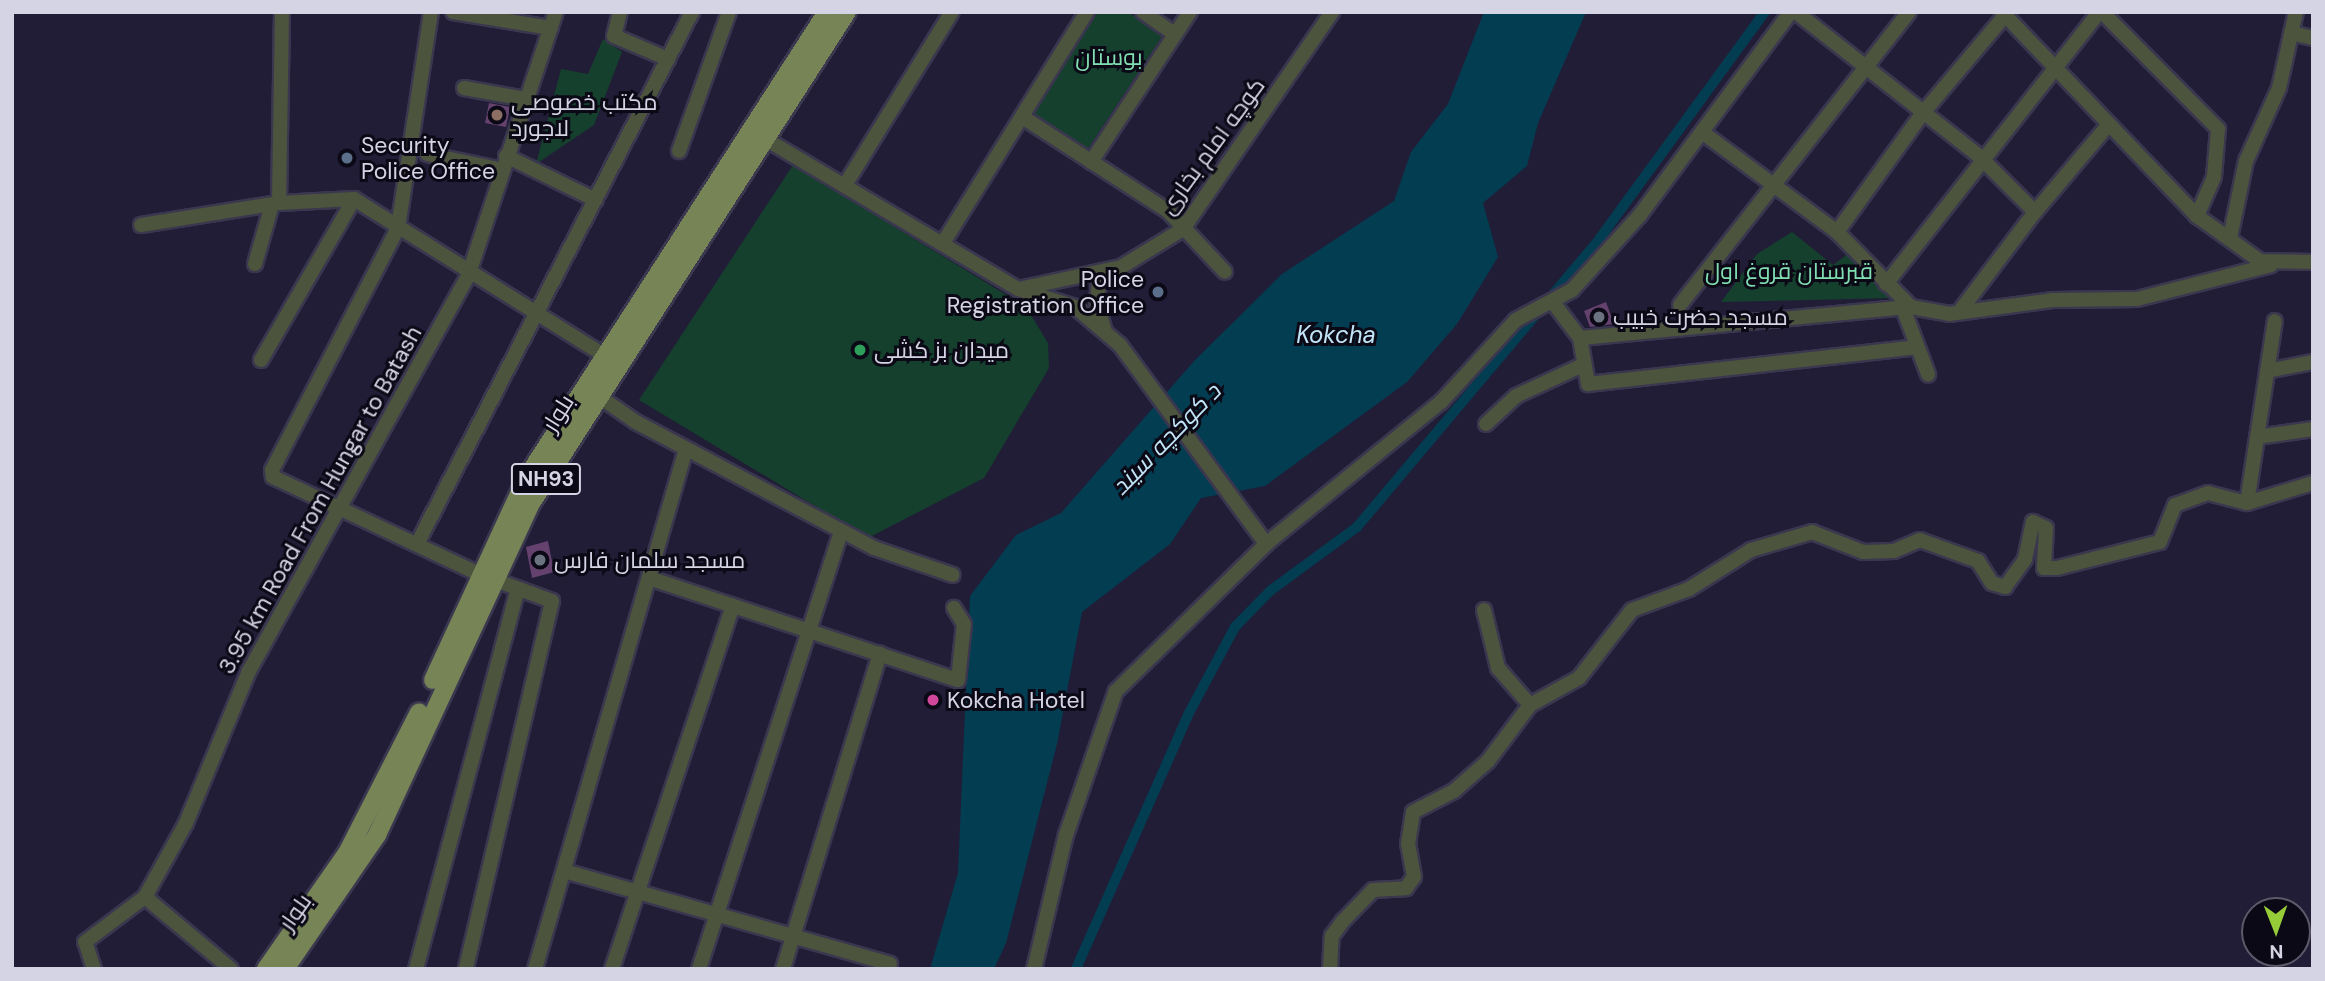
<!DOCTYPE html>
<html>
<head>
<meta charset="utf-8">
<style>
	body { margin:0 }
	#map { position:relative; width:2325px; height:981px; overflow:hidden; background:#211d37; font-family:"DM Sans",Cairo,sans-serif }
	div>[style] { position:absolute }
	.green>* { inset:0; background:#15402d }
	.water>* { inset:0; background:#033d52 }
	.canal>* { height:10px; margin:-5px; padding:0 5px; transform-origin:5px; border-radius:5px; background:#033d52 }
	.building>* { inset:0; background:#65426e }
	.roads { filter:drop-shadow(2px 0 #3a374f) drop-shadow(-2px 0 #3a374f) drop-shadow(0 2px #3a374f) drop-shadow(0 -2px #3a374f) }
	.minor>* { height:14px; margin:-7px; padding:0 7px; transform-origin:7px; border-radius:7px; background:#4c543d }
	.major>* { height:18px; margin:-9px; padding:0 9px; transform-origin:9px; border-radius:9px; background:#778556 }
	.dots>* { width:19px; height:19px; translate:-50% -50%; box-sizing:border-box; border:4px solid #0b0915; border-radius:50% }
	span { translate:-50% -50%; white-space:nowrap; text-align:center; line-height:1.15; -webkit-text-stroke:6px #0b0915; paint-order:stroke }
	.shield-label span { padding:2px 5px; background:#0b0915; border:2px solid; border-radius:5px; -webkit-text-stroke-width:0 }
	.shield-label { font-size:21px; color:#d5d4e5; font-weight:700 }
	.park-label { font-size:23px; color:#80deb1 }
	.poi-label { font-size:23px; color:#d5d4e5 }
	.left { translate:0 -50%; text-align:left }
	.right { translate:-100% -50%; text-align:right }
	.street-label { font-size:23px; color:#d5d4e5 }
	.water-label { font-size:24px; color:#c1e5f7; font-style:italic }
	.frame { position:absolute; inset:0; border:14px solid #d5d4e5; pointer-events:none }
	.north { position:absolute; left:2241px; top:897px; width:70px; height:70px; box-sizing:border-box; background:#0b0915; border:2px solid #5c5a68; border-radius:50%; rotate:179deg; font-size:19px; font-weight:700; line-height:28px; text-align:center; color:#d5d4e5 }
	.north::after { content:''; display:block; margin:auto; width:24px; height:32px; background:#97cc39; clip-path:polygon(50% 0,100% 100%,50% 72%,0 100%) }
</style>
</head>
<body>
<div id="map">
	<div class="green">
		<i style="clip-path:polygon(1098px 12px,1128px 12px,1163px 35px,1087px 150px,1033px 115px)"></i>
		<i style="clip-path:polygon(603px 39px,622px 52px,594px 125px,536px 164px,561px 69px,588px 74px)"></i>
		<i style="clip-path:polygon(793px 165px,1026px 307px,1048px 343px,1049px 368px,984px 478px,868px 538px,639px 400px)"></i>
		<i style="clip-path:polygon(1792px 232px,1833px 265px,1849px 253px,1894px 298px,1721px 302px,1757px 254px)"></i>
	</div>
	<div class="water">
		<i style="clip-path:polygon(1484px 12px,1586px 12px,1538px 123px,1527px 166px,1483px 203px,1498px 257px,1457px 324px,1407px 382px,1265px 486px,1201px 498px,1170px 544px,1082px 612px,1057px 744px,1006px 943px,994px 969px,930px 969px,958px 873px,970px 596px,1016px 535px,1061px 513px,1195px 360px,1282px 274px,1394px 201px,1411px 152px,1448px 104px)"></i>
	</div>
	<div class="canal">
		<i style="left:1076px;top:969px;width:280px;rotate:-66.2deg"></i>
		<i style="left:1189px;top:713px;width:98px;rotate:-61.9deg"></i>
		<i style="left:1235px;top:627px;width:50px;rotate:-45.8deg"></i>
		<i style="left:1270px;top:591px;width:108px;rotate:-36.3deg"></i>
		<i style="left:1357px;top:527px;width:378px;rotate:-49.9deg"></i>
		<i style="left:1600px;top:238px;width:280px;rotate:-53.9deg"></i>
	</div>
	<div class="building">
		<i style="clip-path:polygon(489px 103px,510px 107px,506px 127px,485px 123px)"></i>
		<i style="clip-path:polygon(1606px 302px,1614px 324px,1590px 327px,1584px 311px)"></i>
		<i style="clip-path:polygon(548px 541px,554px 572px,532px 578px,526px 547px)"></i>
	</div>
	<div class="roads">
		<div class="minor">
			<i style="left:431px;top:12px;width:219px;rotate:98.7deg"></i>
			<i style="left:398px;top:228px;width:273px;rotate:117.5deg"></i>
			<i style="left:272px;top:470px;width:7px;rotate:82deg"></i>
			<i style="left:273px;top:477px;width:228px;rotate:25.2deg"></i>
			<i style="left:479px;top:574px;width:78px;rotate:20.3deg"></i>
			<i style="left:552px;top:601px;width:378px;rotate:103.2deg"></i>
			<i style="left:453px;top:12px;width:99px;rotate:9.3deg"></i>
			<i style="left:620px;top:12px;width:25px;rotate:104deg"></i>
			<i style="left:614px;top:36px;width:59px;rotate:23.1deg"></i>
			<i style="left:1143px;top:12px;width:39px;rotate:35deg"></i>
			<i style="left:1796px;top:12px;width:234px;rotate:38.2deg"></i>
			<i style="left:1980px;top:157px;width:78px;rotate:45deg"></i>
			<i style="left:2035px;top:212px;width:115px;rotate:-49.9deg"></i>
			<i style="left:2002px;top:12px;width:282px;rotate:46.3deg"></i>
			<i style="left:2197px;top:216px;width:77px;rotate:35.5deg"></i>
			<i style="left:2260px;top:261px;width:53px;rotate:1.1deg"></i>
			<i style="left:2102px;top:12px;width:165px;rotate:45.2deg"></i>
			<i style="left:2218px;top:129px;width:48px;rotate:94.8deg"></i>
			<i style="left:2214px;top:177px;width:43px;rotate:113.6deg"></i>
			<i style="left:2291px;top:33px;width:23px;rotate:13deg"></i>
			<i style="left:464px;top:88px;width:62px;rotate:10.2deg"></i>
			<i style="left:1024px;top:118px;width:171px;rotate:32.9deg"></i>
			<i style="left:1168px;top:211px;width:83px;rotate:46.9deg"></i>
			<i style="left:1702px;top:132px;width:168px;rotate:36.5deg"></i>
			<i style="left:1837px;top:232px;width:105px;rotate:45.4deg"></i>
			<i style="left:1911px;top:307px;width:39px;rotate:10deg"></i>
			<i style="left:1949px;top:314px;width:104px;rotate:-7.7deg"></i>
			<i style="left:2052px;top:300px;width:85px;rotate:-0.7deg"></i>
			<i style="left:2137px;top:299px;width:138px;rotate:-14.2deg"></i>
			<i style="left:757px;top:134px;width:304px;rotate:30.7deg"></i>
			<i style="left:1018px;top:289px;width:60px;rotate:17.5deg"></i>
			<i style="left:1075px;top:307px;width:59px;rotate:40.2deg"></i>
			<i style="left:1120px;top:345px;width:247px;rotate:53.7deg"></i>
			<i style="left:679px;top:151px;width:148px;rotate:-70.2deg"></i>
			<i style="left:427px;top:154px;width:78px;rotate:11.9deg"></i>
			<i style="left:506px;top:156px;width:100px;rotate:26.1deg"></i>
			<i style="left:1091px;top:162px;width:180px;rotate:-56.6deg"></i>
			<i style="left:845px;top:185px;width:203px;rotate:-58.3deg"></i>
			<i style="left:279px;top:203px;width:191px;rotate:-89.1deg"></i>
			<i style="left:141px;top:225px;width:140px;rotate:-9.1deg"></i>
			<i style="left:279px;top:203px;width:75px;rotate:-3.1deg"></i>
			<i style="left:354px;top:199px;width:295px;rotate:32deg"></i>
			<i style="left:1837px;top:232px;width:145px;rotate:-54.2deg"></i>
			<i style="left:1922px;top:114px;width:133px;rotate:-49.9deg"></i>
			<i style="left:2230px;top:238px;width:79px;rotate:-78.3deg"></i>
			<i style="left:2246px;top:161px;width:80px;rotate:-65.7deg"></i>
			<i style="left:2279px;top:88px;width:78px;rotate:-77.4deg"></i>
			<i style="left:943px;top:243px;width:272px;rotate:-58.1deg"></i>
			<i style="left:255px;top:264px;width:58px;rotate:-74.1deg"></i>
			<i style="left:1100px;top:273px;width:29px;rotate:96deg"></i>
			<i style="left:1097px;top:302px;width:31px;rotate:75deg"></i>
			<i style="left:1886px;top:284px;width:345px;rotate:-51.9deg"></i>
			<i style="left:1023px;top:288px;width:100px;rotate:-12.1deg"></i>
			<i style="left:1121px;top:267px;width:73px;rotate:-31.5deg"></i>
			<i style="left:1183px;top:229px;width:263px;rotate:-55.5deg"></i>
			<i style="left:1555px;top:305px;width:41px;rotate:52.9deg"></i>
			<i style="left:1580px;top:338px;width:47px;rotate:80.1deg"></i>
			<i style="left:1588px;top:384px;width:330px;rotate:-6.4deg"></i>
			<i style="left:1680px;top:305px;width:372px;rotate:-52deg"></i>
			<i style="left:1903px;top:308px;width:71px;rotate:69.3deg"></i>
			<i style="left:1960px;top:311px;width:124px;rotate:-52.9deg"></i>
			<i style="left:1580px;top:338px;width:332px;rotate:-5.4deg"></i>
			<i style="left:261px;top:360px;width:186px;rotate:-60deg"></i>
			<i style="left:2267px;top:371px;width:47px;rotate:-11.1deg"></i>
			<i style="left:594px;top:393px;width:51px;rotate:34.6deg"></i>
			<i style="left:636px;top:422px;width:269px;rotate:27.9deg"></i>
			<i style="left:874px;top:548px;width:83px;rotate:18.9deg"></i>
			<i style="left:1486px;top:424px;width:41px;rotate:-43deg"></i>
			<i style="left:1516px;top:396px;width:74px;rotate:-24.8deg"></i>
			<i style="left:2257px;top:437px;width:57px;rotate:-8.1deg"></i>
			<i style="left:2247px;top:503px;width:184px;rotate:-81.3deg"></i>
			<i style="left:417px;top:544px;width:599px;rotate:-62.66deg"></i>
			<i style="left:649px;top:578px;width:325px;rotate:18.3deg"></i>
			<i style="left:958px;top:680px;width:56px;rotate:-83.9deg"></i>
			<i style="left:964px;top:624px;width:19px;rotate:-122deg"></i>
			<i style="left:1484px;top:610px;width:60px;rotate:76.4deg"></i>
			<i style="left:1498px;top:668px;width:49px;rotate:49.1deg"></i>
			<i style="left:564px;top:871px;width:339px;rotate:15.9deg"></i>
			<i style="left:94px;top:969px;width:28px;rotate:-108deg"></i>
			<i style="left:85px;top:942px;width:75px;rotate:-36.9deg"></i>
			<i style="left:231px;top:969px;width:112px;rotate:-140.1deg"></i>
			<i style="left:145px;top:897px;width:85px;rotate:-61deg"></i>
			<i style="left:186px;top:823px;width:165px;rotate:-67.5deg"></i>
			<i style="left:249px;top:671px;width:452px;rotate:-61deg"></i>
			<i style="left:468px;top:276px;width:278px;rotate:-71.6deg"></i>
			<i style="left:416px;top:969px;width:393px;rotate:-75deg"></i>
			<i style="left:535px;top:969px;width:541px;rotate:-73.81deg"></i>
			<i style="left:612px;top:969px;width:383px;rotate:-71.6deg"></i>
			<i style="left:699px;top:969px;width:459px;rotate:-72deg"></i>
			<i style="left:783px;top:969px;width:330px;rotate:-72.9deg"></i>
			<i style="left:1034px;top:969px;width:138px;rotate:-76.6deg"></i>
			<i style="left:1066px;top:835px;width:152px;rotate:-70.9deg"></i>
			<i style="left:1116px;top:691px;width:210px;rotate:-44.4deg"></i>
			<i style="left:1266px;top:544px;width:225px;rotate:-39.1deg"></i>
			<i style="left:1441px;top:402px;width:111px;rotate:-47.6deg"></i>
			<i style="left:1516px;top:320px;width:64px;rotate:-28.2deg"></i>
			<i style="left:1572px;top:290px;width:101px;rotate:-47.8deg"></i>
			<i style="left:1640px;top:215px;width:253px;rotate:-53.4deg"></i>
			<i style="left:1330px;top:969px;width:33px;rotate:-87deg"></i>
			<i style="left:1332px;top:936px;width:19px;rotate:-54deg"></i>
			<i style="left:1343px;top:921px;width:43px;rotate:-45.9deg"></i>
			<i style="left:1373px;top:890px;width:33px;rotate:-3deg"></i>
			<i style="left:1406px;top:888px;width:14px;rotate:-54deg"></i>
			<i style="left:1414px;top:877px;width:34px;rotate:-100deg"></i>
			<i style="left:1408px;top:844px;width:32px;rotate:-81deg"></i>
			<i style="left:1413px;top:812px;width:46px;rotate:-27.1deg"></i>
			<i style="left:1454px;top:791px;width:45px;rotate:-41.4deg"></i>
			<i style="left:1488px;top:761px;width:70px;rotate:-53.1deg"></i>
			<i style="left:1530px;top:705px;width:56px;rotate:-28.9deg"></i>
			<i style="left:1579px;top:678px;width:86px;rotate:-52.1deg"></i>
			<i style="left:1632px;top:610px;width:61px;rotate:-20.2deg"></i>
			<i style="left:1689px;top:589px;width:73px;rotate:-32.2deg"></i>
			<i style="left:1751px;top:550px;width:64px;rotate:-16.4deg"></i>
			<i style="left:1812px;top:532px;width:55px;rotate:21.4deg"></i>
			<i style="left:1863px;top:552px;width:31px;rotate:-2deg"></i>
			<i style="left:1894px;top:551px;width:28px;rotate:-23deg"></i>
			<i style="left:1920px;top:540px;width:62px;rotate:19.9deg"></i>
			<i style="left:1978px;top:561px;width:26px;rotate:58deg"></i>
			<i style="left:1992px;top:583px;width:14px;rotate:17deg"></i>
			<i style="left:2005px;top:587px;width:34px;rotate:-54deg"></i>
			<i style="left:2025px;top:559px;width:38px;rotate:-78deg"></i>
			<i style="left:2033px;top:522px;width:14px;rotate:25deg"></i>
			<i style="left:2046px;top:528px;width:40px;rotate:92.9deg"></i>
			<i style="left:2044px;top:568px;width:13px"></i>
			<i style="left:2057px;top:568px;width:106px;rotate:-14.2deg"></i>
			<i style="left:2160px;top:542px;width:40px;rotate:-68deg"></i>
			<i style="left:2175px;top:505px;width:35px;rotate:-20deg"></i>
			<i style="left:2208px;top:493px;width:40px;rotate:14.4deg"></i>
			<i style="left:2247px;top:503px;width:69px;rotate:-16.9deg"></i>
		</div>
		<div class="major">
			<i style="left:433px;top:680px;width:224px;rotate:-65.2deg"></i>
			<i style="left:527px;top:477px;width:553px;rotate:-57.17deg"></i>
			<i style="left:266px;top:969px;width:141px;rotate:-55.1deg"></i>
			<i style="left:347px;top:853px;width:158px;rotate:-62.9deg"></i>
			<i style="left:285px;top:969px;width:163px;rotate:-55.5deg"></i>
			<i style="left:377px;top:835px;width:364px;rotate:-65.1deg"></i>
			<i style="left:530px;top:505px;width:586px;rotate:-57.26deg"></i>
		</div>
	</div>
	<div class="dots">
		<i style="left:497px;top:115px;background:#8d6e63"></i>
		<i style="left:347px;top:158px;background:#5c6f8a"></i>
		<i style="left:1158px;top:292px;background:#5c6f8a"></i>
		<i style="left:1599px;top:317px;background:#6b7280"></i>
		<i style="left:860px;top:350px;background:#2e9e5b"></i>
		<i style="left:540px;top:560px;background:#6b7280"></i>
		<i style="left:933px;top:700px;background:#d1479c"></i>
	</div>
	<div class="shield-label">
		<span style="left:546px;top:479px">NH93</span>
	</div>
	<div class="park-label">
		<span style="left:1109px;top:57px">بوستان</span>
		<span style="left:1789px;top:271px">قبرستان قروغ اول</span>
	</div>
	<div class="poi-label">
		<span class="left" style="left:511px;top:115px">مکتب خصوصی<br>لاجورد</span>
		<span class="left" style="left:361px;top:158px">Security<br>Police Office</span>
		<span class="right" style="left:1144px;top:292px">Police<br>Registration Office</span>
		<span class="left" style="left:1613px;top:317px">مسجد حضرت خبیب</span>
		<span class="left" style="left:874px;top:350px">میدان بز کشی</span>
		<span class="left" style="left:554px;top:560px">مسجد سلمان فارس</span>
		<span class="left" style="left:947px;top:700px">Kokcha Hotel</span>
	</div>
	<div class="street-label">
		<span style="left:1212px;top:146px;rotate:-54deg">کوچه امام بخاری</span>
		<span style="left:558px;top:413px;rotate:-58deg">بلوار</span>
		<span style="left:320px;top:500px;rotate:-61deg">3.95 km Road From Hungar to Batash</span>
		<span style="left:295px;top:912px;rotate:-55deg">بلوار</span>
	</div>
	<div class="water-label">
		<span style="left:1336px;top:335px">Kokcha</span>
		<span style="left:1166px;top:439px;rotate:-46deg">د کوکچه سیند</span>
	</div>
	<div class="frame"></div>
	<div class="north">N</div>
</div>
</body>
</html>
